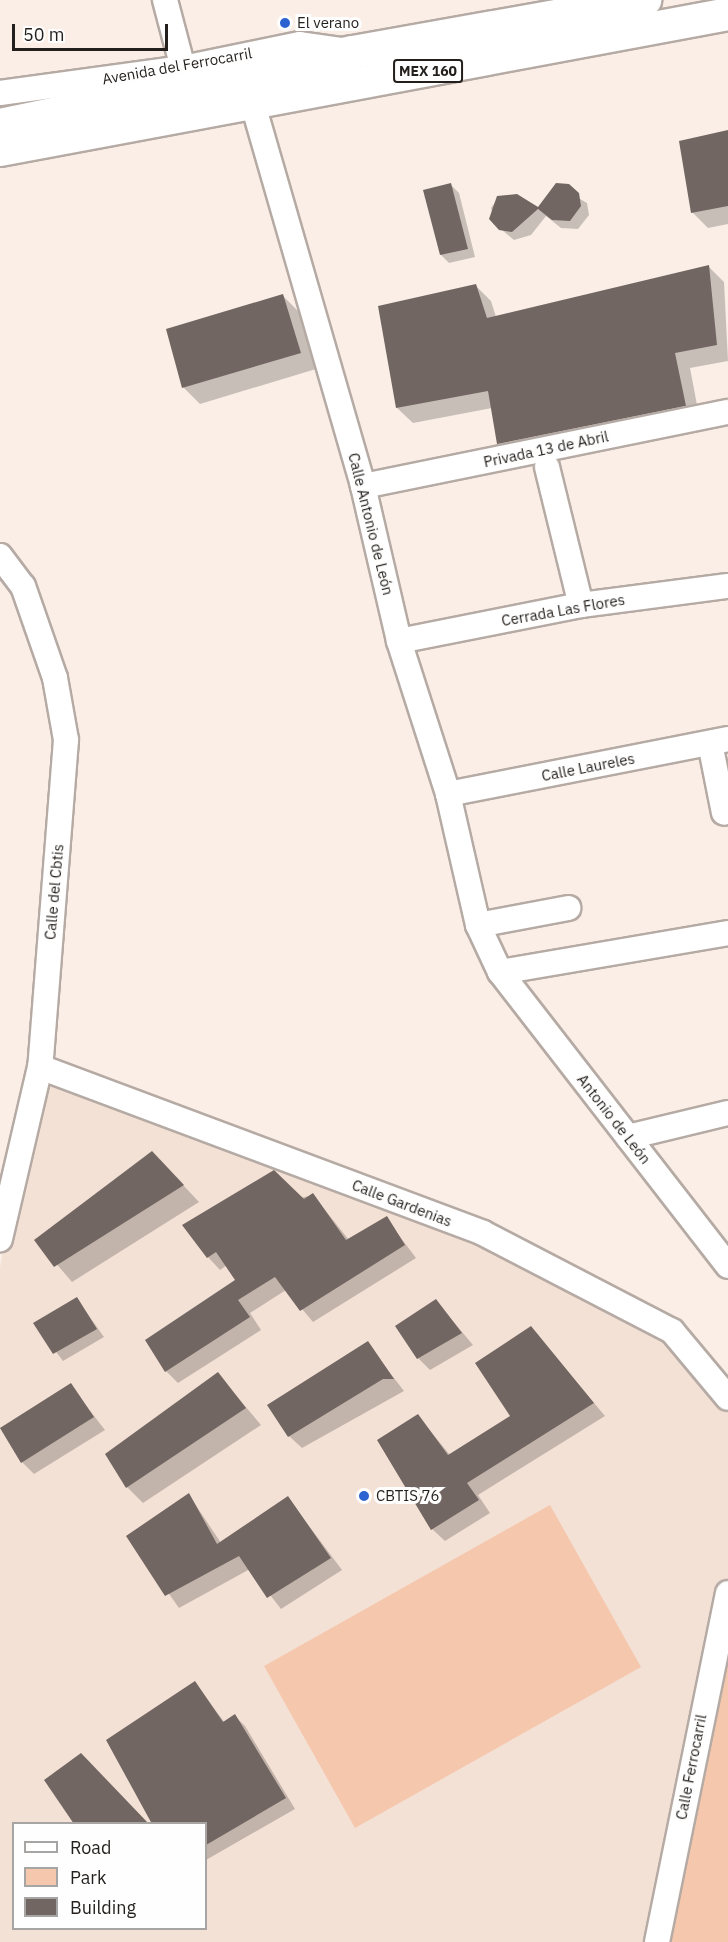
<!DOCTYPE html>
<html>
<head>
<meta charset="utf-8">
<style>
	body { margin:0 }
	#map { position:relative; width:728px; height:1942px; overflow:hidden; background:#faeee7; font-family:"IBM Plex Sans",sans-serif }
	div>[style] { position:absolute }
	.built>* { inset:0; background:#f4e1d6 }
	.green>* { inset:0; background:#f5c7ad }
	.shadow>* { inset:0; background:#0003 }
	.building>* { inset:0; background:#716661 }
	.roads { filter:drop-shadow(2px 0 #b5aaa4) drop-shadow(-2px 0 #b5aaa4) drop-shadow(0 2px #b5aaa4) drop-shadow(0 -2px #b5aaa4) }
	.minor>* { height:24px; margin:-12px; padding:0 12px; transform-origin:12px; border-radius:12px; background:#fff }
	.major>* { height:32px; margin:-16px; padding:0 16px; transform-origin:16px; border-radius:16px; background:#fff }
	.dots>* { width:16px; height:16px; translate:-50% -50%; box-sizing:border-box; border:3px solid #fefefe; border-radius:50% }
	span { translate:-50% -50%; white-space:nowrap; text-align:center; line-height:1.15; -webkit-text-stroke:6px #fefefe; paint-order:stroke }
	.shield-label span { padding:2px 4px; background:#fefefe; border:2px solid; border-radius:4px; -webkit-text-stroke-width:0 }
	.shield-label { font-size:14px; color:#231f1c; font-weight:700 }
	.poi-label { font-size:15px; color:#231f1c }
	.left { translate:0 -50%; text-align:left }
	.street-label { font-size:15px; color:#231f1c }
	.legend { position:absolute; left:12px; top:1822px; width:195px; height:108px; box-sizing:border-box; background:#fefefe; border:2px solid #a6a5a4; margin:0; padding:8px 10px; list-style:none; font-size:18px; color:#231f1c }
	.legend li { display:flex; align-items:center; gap:12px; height:30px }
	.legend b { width:30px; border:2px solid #a6a5a4 }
	.scale { position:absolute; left:12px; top:24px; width:156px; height:27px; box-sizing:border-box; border:3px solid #231f1c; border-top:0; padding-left:8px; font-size:18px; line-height:21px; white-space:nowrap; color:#231f1c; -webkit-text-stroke:4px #fefefe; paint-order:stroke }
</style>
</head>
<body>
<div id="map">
	<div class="built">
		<i style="clip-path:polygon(evenodd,40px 1067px,453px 1222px,672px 1331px,728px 1398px,728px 1593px,657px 1942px,0 1942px,0 1267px,40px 1067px,14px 1824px,206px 1824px,206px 1928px,14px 1928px,14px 1824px)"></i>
	</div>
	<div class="green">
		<i style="clip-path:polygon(550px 1505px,641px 1667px,355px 1828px,264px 1666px)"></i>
		<i style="clip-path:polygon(715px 1644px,728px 1660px,728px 1942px,657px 1942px)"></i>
	</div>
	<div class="shadow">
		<i style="clip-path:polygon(728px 132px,728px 224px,708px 228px,692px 212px)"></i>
		<i style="clip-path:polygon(451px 185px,459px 193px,475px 257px,449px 263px,441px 255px)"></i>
		<i style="clip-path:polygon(556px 185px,587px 203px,589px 215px,578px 229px,561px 228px,546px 216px,531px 235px,514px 240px,496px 225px,491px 208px,498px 198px,517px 195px,539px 210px)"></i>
		<i style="clip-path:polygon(709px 267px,724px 282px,728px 361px,690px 368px,700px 421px,514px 459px,498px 444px,492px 408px,413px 423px,397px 408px,476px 286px,491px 301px,496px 317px)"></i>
		<i style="clip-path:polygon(283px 296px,299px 312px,316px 369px,200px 404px,184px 388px,168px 330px)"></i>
		<i style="clip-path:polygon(168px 1169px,199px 1202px,72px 1282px,36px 1240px)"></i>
		<i style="clip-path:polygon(313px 1195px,349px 1240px,386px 1218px,416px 1258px,313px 1322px,286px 1290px,250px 1313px,261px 1330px,178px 1383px,166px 1371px,238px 1280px,227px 1265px,220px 1270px,208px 1257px,185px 1225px)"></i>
		<i style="clip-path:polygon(77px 1299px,104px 1337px,63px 1361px,35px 1324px)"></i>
		<i style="clip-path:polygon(436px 1301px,473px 1345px,430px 1370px,418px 1358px)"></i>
		<i style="clip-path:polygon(531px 1328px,605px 1416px,478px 1495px,490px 1513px,445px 1541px,432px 1529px,418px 1416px,450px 1455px,512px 1417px)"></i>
		<i style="clip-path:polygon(367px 1343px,404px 1391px,302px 1448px,289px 1436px)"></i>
		<i style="clip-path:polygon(218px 1374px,261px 1425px,143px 1503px,127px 1487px)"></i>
		<i style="clip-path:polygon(70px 1385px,105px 1430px,34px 1474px,22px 1462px)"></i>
		<i style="clip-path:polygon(189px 1495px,221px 1543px,288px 1498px,342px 1570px,281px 1609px,250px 1569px,179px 1608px,128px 1536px)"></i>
		<i style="clip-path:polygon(195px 1683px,225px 1723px,235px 1716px,245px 1726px,295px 1809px,206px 1860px)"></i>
	</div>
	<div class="building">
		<i style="clip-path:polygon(728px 130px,728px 206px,691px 213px,679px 141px)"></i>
		<i style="clip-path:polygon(451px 183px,468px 249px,440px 255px,423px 190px)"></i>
		<i style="clip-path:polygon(556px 183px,569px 184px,579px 193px,581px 206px,570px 221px,552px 220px,538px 209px,512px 232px,499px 230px,489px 219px,497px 196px,517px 194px,538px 207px)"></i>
		<i style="clip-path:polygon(709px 265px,717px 345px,675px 353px,686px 406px,497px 444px,488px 391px,396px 408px,378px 306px,476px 284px,487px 318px)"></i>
		<i style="clip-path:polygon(283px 294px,301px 353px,182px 388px,166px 329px)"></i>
		<i style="clip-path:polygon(152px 1151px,184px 1185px,54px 1267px,34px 1240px)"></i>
		<i style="clip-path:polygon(274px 1170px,304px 1199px,313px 1193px,346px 1240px,387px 1216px,405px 1245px,300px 1311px,275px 1277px,238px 1300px,250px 1317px,165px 1372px,145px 1340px,235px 1280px,216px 1252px,207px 1258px,182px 1225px)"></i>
		<i style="clip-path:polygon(77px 1297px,97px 1329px,53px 1354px,33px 1323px)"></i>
		<i style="clip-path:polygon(436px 1299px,462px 1333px,417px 1359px,395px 1326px)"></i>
		<i style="clip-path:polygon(531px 1326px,594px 1403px,467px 1483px,479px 1500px,431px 1530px,377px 1440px,418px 1414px,448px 1455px,510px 1416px,475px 1363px)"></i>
		<i style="clip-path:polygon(368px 1341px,394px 1379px,383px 1379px,288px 1437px,267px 1405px)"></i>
		<i style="clip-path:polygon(218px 1372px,246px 1408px,126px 1488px,105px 1454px)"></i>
		<i style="clip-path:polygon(71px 1383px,94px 1417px,21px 1463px,0 1428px)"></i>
		<i style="clip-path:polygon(189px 1493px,217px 1544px,288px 1496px,331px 1558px,267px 1598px,239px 1556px,165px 1596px,126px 1536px)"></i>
		<i style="clip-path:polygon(195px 1681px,223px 1722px,235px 1714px,286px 1798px,206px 1845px,206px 1824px,152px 1824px,106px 1740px)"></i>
		<i style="clip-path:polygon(81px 1753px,149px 1824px,74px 1824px,44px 1780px)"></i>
	</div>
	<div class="roads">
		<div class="minor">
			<i style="left:165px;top:0;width:70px;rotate:75.2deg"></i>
			<i style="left:248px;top:87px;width:415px;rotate:73.9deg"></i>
			<i style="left:363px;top:486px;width:159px;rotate:76.9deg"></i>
			<i style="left:399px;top:641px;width:161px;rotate:72.2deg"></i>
			<i style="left:448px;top:794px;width:134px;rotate:77.1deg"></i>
			<i style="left:478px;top:925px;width:52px;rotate:64.9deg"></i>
			<i style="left:500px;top:972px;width:372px;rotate:52.2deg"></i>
			<i style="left:0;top:93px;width:185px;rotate:-7.8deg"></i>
			<i style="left:183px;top:68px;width:119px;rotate:-11.6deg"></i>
			<i style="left:300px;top:44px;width:41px;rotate:8.3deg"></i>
			<i style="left:547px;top:467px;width:142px;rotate:76.2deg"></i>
			<i style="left:363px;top:486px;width:372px;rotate:-11.5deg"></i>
			<i style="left:0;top:556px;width:38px;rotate:53deg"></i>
			<i style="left:23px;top:586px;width:97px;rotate:70.8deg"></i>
			<i style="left:55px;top:678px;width:63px;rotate:79.9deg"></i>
			<i style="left:66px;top:740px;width:328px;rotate:94.5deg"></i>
			<i style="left:40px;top:1067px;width:177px;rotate:103.1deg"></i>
			<i style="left:399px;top:641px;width:186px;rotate:-11.2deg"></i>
			<i style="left:581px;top:605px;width:148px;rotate:-7.4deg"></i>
			<i style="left:710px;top:743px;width:71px;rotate:78.7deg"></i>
			<i style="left:448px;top:794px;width:285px;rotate:-11.1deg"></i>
			<i style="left:478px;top:925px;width:92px;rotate:-10.7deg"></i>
			<i style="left:500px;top:972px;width:231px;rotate:-9.7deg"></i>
			<i style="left:40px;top:1067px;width:473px;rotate:20.5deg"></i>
			<i style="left:483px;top:1233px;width:213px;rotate:27.4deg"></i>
			<i style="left:672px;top:1331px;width:87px;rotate:50.1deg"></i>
			<i style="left:628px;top:1137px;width:103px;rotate:-13.5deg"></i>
			<i style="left:657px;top:1942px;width:356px;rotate:-78.5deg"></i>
		</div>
		<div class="major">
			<i style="left:0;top:125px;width:360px;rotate:-11.7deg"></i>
			<i style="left:353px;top:52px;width:297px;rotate:-10.1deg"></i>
			<i style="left:0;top:150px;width:741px;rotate:-10.58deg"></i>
		</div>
	</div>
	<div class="dots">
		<i style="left:285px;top:23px;background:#2c63d1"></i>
		<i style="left:364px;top:1496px;background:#2c63d1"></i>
	</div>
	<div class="shield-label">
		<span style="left:428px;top:71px">MEX 160</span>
	</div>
	<div class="poi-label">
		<span class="left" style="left:297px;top:23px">El verano</span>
		<span class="left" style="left:376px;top:1496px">CBTIS 76</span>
	</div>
	<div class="street-label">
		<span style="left:177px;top:66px;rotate:-10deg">Avenida del Ferrocarril</span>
		<span style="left:546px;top:449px;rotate:-12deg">Privada 13 de Abril</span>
		<span style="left:371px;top:524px;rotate:76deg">Calle Antonio de León</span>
		<span style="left:563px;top:610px;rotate:-10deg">Cerrada Las Flores</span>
		<span style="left:588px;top:767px;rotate:-11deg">Calle Laureles</span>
		<span style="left:54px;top:892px;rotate:-85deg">Calle del Cbtis</span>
		<span style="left:614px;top:1119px;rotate:52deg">Antonio de León</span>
		<span style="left:402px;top:1203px;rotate:21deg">Calle Gardenias</span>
		<span style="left:691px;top:1767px;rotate:-79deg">Calle Ferrocarril</span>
	</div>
	<ul class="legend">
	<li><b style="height:8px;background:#fff"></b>Road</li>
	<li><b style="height:16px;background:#f5c7ad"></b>Park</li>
	<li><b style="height:16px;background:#716661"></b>Building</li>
	</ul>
	<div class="scale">50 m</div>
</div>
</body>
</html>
